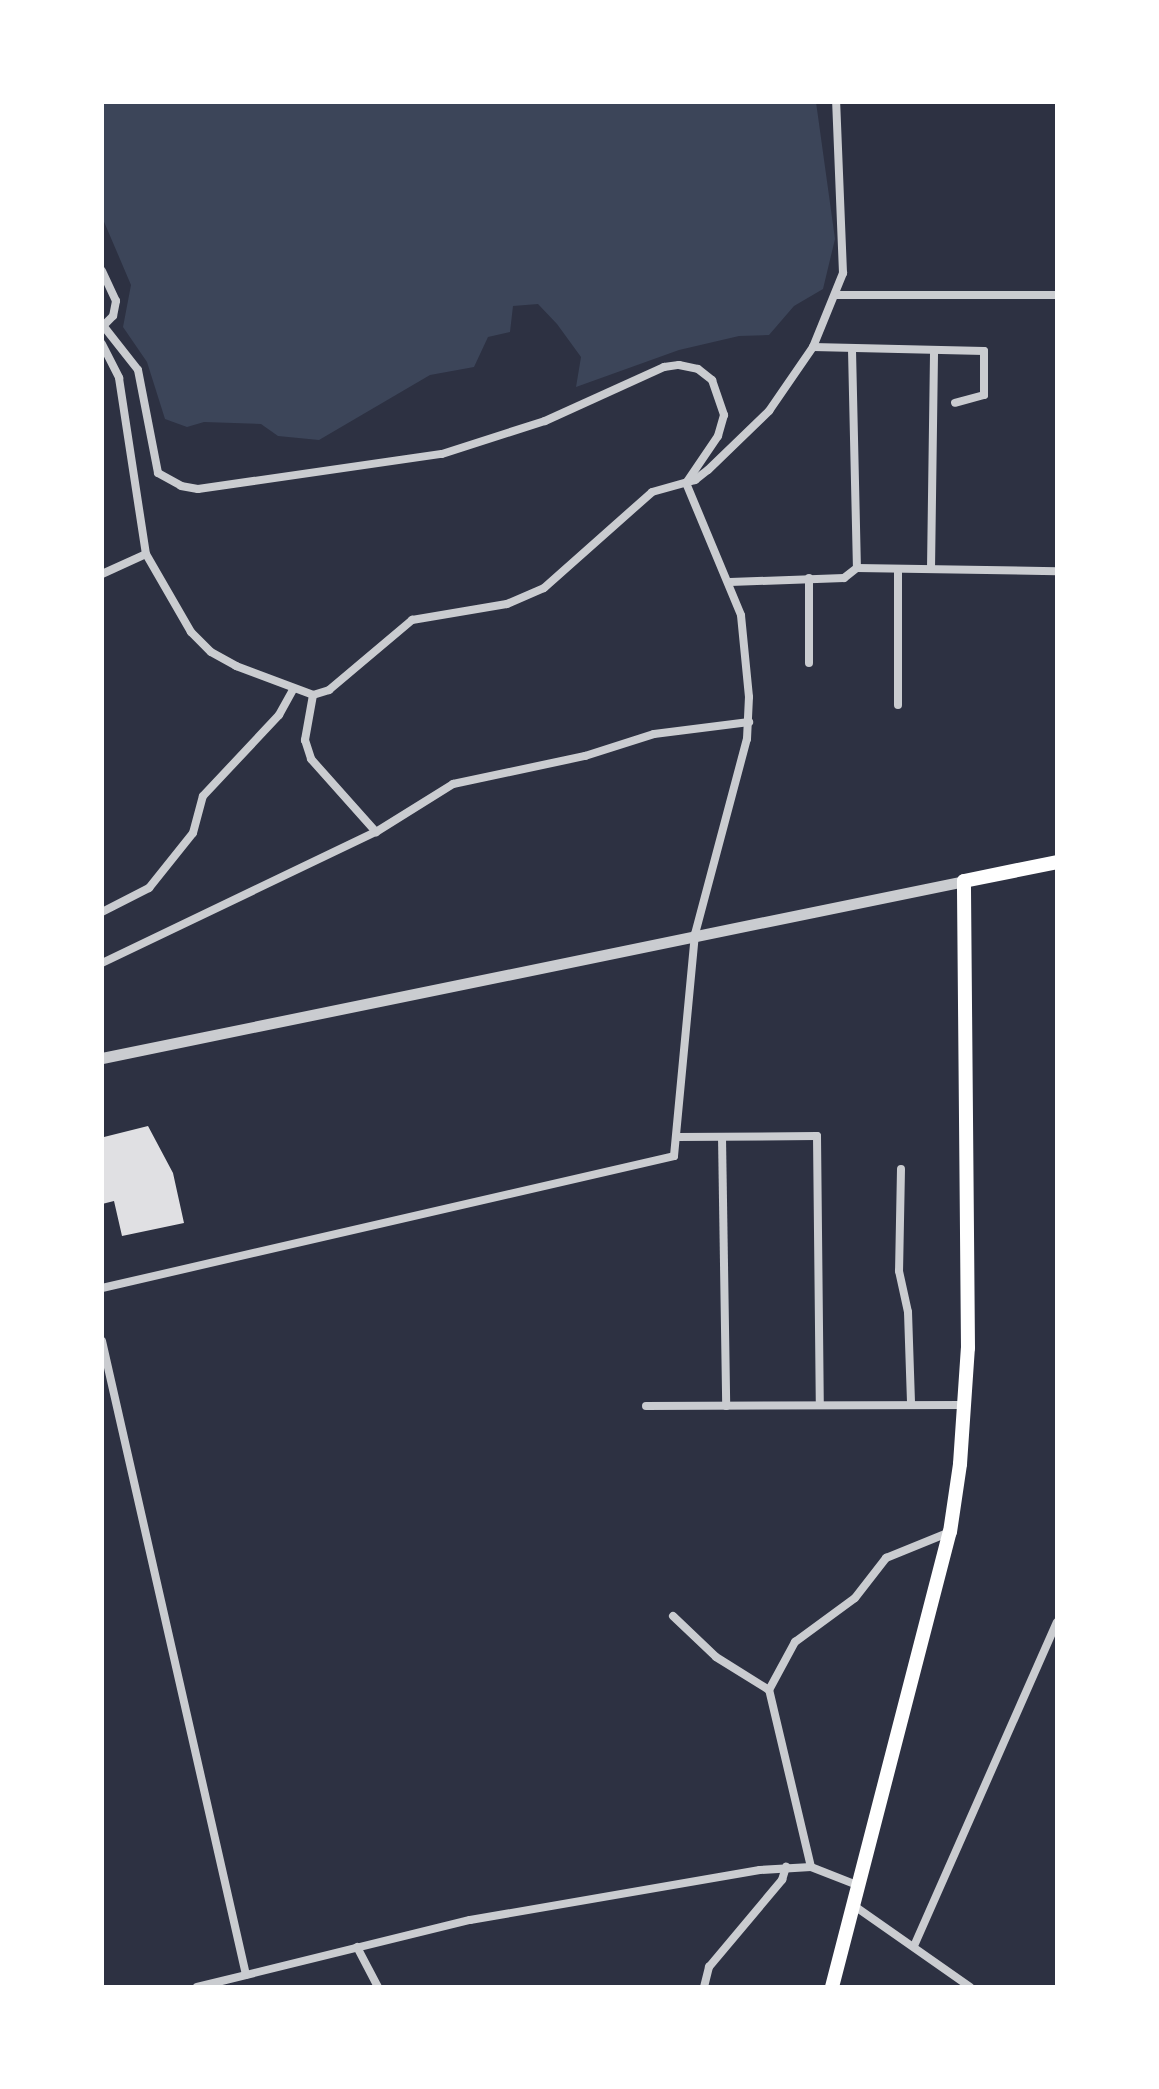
<!DOCTYPE html>
<html>
<head>
<meta charset="utf-8">
<style>
	body { margin:0 }
	#map { position:relative; width:1159px; height:2089px; overflow:hidden; background:#2d3142; font-family:Montserrat,sans-serif }
	div>[style] { position:absolute }
	.green>* { inset:0; background:#3c4559 }
	.building>* { inset:0; background:#e0e0e3 }
	.minor>* { height:8px; margin:-4px; padding:0 4px; transform-origin:4px; border-radius:4px; background:#caccd0 }
	.tertiary>* { height:11px; margin:-5.5px; padding:0 5.5px; transform-origin:5.5px; border-radius:5.5px; background:#caccd0 }
	.primary>* { height:14px; margin:-7px; padding:0 7px; transform-origin:7px; border-radius:7px; background:#fff }
	span { translate:-50% -50%; white-space:nowrap; text-align:center; line-height:1.15; -webkit-text-stroke:7px #fff; paint-order:stroke }
	.frame { position:absolute; inset:0; border:104px solid #fff; pointer-events:none }
</style>
</head>
<body>
<div id="map">
	<div class="green">
		<i style="clip-path:polygon(102px 102px,816px 102px,835px 239px,823px 289px,794px 306px,769px 335px,739px 336px,679px 350px,576px 387px,581px 357px,557px 324px,538px 304px,513px 306px,510px 332px,488px 337px,474px 367px,430px 375px,319px 440px,278px 436px,261px 424px,204px 422px,187px 427px,165px 419px,147px 362px,123px 327px,131px 285px,102px 217px)"></i>
	</div>
	<div class="building">
		<i style="clip-path:polygon(148px 1126px,173px 1173px,184px 1223px,122px 1236px,114px 1201px,102px 1204px,104px 1137px)"></i>
	</div>
	<div class="minor">
		<i style="left:102px;top:271px;width:33px;rotate:65deg"></i>
		<i style="left:116px;top:301px;width:15px;rotate:101deg"></i>
		<i style="left:113px;top:316px;width:16px;rotate:135deg"></i>
		<i style="left:836px;top:295px;width:221px"></i>
		<i style="left:105px;top:328px;width:53px;rotate:51.8deg"></i>
		<i style="left:138px;top:370px;width:105px;rotate:79deg"></i>
		<i style="left:158px;top:473px;width:26px;rotate:29deg"></i>
		<i style="left:181px;top:486px;width:17px;rotate:10deg"></i>
		<i style="left:198px;top:489px;width:246px;rotate:-8.2deg"></i>
		<i style="left:442px;top:454px;width:108px;rotate:-17.8deg"></i>
		<i style="left:545px;top:421px;width:131px;rotate:-24.4deg"></i>
		<i style="left:664px;top:367px;width:15px;rotate:-8deg"></i>
		<i style="left:679px;top:365px;width:19px;rotate:12deg"></i>
		<i style="left:698px;top:369px;width:18px;rotate:38deg"></i>
		<i style="left:712px;top:380px;width:37px;rotate:71deg"></i>
		<i style="left:724px;top:415px;width:22px;rotate:106deg"></i>
		<i style="left:718px;top:436px;width:57px;rotate:124.2deg"></i>
		<i style="left:102px;top:344px;width:38px;rotate:63deg"></i>
		<i style="left:119px;top:378px;width:178px;rotate:81.3deg"></i>
		<i style="left:146px;top:554px;width:90px;rotate:60deg"></i>
		<i style="left:191px;top:632px;width:28px;rotate:45deg"></i>
		<i style="left:211px;top:652px;width:29px;rotate:29deg"></i>
		<i style="left:236px;top:666px;width:82px;rotate:20.6deg"></i>
		<i style="left:313px;top:695px;width:17px;rotate:-17deg"></i>
		<i style="left:329px;top:690px;width:109px;rotate:-40.1deg"></i>
		<i style="left:412px;top:620px;width:96px;rotate:-9.6deg"></i>
		<i style="left:507px;top:604px;width:40px;rotate:-23.4deg"></i>
		<i style="left:544px;top:588px;width:144px;rotate:-41.6deg"></i>
		<i style="left:652px;top:492px;width:45px;rotate:-15.6deg"></i>
		<i style="left:695px;top:480px;width:16px;rotate:-38deg"></i>
		<i style="left:708px;top:470px;width:85px;rotate:-44deg"></i>
		<i style="left:769px;top:411px;width:78px;rotate:-55.5deg"></i>
		<i style="left:813px;top:347px;width:80px;rotate:-67.9deg"></i>
		<i style="left:843px;top:273px;width:171px;rotate:-92.3deg"></i>
		<i style="left:813px;top:347px;width:171px;rotate:1.3deg"></i>
		<i style="left:984px;top:351px;width:44px;rotate:90deg"></i>
		<i style="left:984px;top:395px;width:30px;rotate:165deg"></i>
		<i style="left:852px;top:350px;width:218px;rotate:88.7deg"></i>
		<i style="left:898px;top:569px;width:136px;rotate:90deg"></i>
		<i style="left:931px;top:569px;width:218px;rotate:-89.2deg"></i>
		<i style="left:102px;top:574px;width:48px;rotate:-24.4deg"></i>
		<i style="left:809px;top:578px;width:85px;rotate:90deg"></i>
		<i style="left:730px;top:582px;width:114px;rotate:-2deg"></i>
		<i style="left:844px;top:578px;width:16px;rotate:-38deg"></i>
		<i style="left:857px;top:568px;width:200px;rotate:0.9deg"></i>
		<i style="left:313px;top:695px;width:46px;rotate:100.1deg"></i>
		<i style="left:305px;top:740px;width:20px;rotate:72deg"></i>
		<i style="left:311px;top:759px;width:98px;rotate:48.3deg"></i>
		<i style="left:102px;top:912px;width:53px;rotate:-27.1deg"></i>
		<i style="left:149px;top:888px;width:70px;rotate:-51.3deg"></i>
		<i style="left:193px;top:833px;width:38px;rotate:-75deg"></i>
		<i style="left:203px;top:796px;width:111px;rotate:-46.8deg"></i>
		<i style="left:279px;top:715px;width:29px;rotate:-61deg"></i>
		<i style="left:102px;top:963px;width:304px;rotate:-25.6deg"></i>
		<i style="left:376px;top:832px;width:91px;rotate:-31.9deg"></i>
		<i style="left:453px;top:784px;width:135px;rotate:-12deg"></i>
		<i style="left:585px;top:756px;width:72px;rotate:-17.7deg"></i>
		<i style="left:654px;top:734px;width:96px;rotate:-7.2deg"></i>
		<i style="left:677px;top:1137px;width:140px;rotate:-0.4deg"></i>
		<i style="left:817px;top:1136px;width:268px;rotate:89.4deg"></i>
		<i style="left:722px;top:1137px;width:269px;rotate:89.1deg"></i>
		<i style="left:901px;top:1169px;width:102px;rotate:91.1deg"></i>
		<i style="left:899px;top:1271px;width:42px;rotate:77.6deg"></i>
		<i style="left:908px;top:1312px;width:91px;rotate:88.1deg"></i>
		<i style="left:102px;top:1288px;width:587px;rotate:-12.99deg"></i>
		<i style="left:674px;top:1156px;width:223px;rotate:-84.6deg"></i>
		<i style="left:695px;top:934px;width:202px;rotate:-75.1deg"></i>
		<i style="left:747px;top:739px;width:42px;rotate:-87.3deg"></i>
		<i style="left:749px;top:697px;width:82px;rotate:-95.6deg"></i>
		<i style="left:741px;top:615px;width:143px;rotate:-112.6deg"></i>
		<i style="left:102px;top:1341px;width:650px;rotate:77.2deg"></i>
		<i style="left:646px;top:1406px;width:320px;rotate:-0.2deg"></i>
		<i style="left:673px;top:1616px;width:59px;rotate:43.6deg"></i>
		<i style="left:716px;top:1657px;width:62px;rotate:31.9deg"></i>
		<i style="left:811px;top:1867px;width:182px;rotate:-103.3deg"></i>
		<i style="left:769px;top:1690px;width:55px;rotate:-61.6deg"></i>
		<i style="left:795px;top:1642px;width:74px;rotate:-36.3deg"></i>
		<i style="left:855px;top:1598px;width:51px;rotate:-52.2deg"></i>
		<i style="left:886px;top:1558px;width:69px;rotate:-22.1deg"></i>
		<i style="left:853px;top:1905px;width:143px;rotate:35deg"></i>
		<i style="left:914px;top:1946px;width:354px;rotate:-66.2deg"></i>
		<i style="left:357px;top:1947px;width:45px;rotate:62.3deg"></i>
		<i style="left:197px;top:1987px;width:281px;rotate:-13.8deg"></i>
		<i style="left:470px;top:1920px;width:294px;rotate:-9.8deg"></i>
		<i style="left:760px;top:1870px;width:51px;rotate:-3.4deg"></i>
		<i style="left:811px;top:1867px;width:49px;rotate:21.4deg"></i>
		<i style="left:704px;top:1987px;width:21px;rotate:-76deg"></i>
		<i style="left:709px;top:1967px;width:114px;rotate:-50deg"></i>
		<i style="left:782px;top:1880px;width:14px;rotate:-73deg"></i>
	</div>
	<div class="tertiary">
		<i style="left:102px;top:1058px;width:880px;rotate:-11.6deg"></i>
	</div>
	<div class="primary">
		<i style="left:832px;top:1987px;width:470px;rotate:-75.5deg"></i>
		<i style="left:950px;top:1532px;width:69px;rotate:-81.6deg"></i>
		<i style="left:960px;top:1464px;width:116px;rotate:-86.1deg"></i>
		<i style="left:968px;top:1348px;width:467px;rotate:-90.5deg"></i>
		<i style="left:964px;top:881px;width:95px;rotate:-11.5deg"></i>
	</div>
	<div class="frame"></div>
</div>
</body>
</html>
